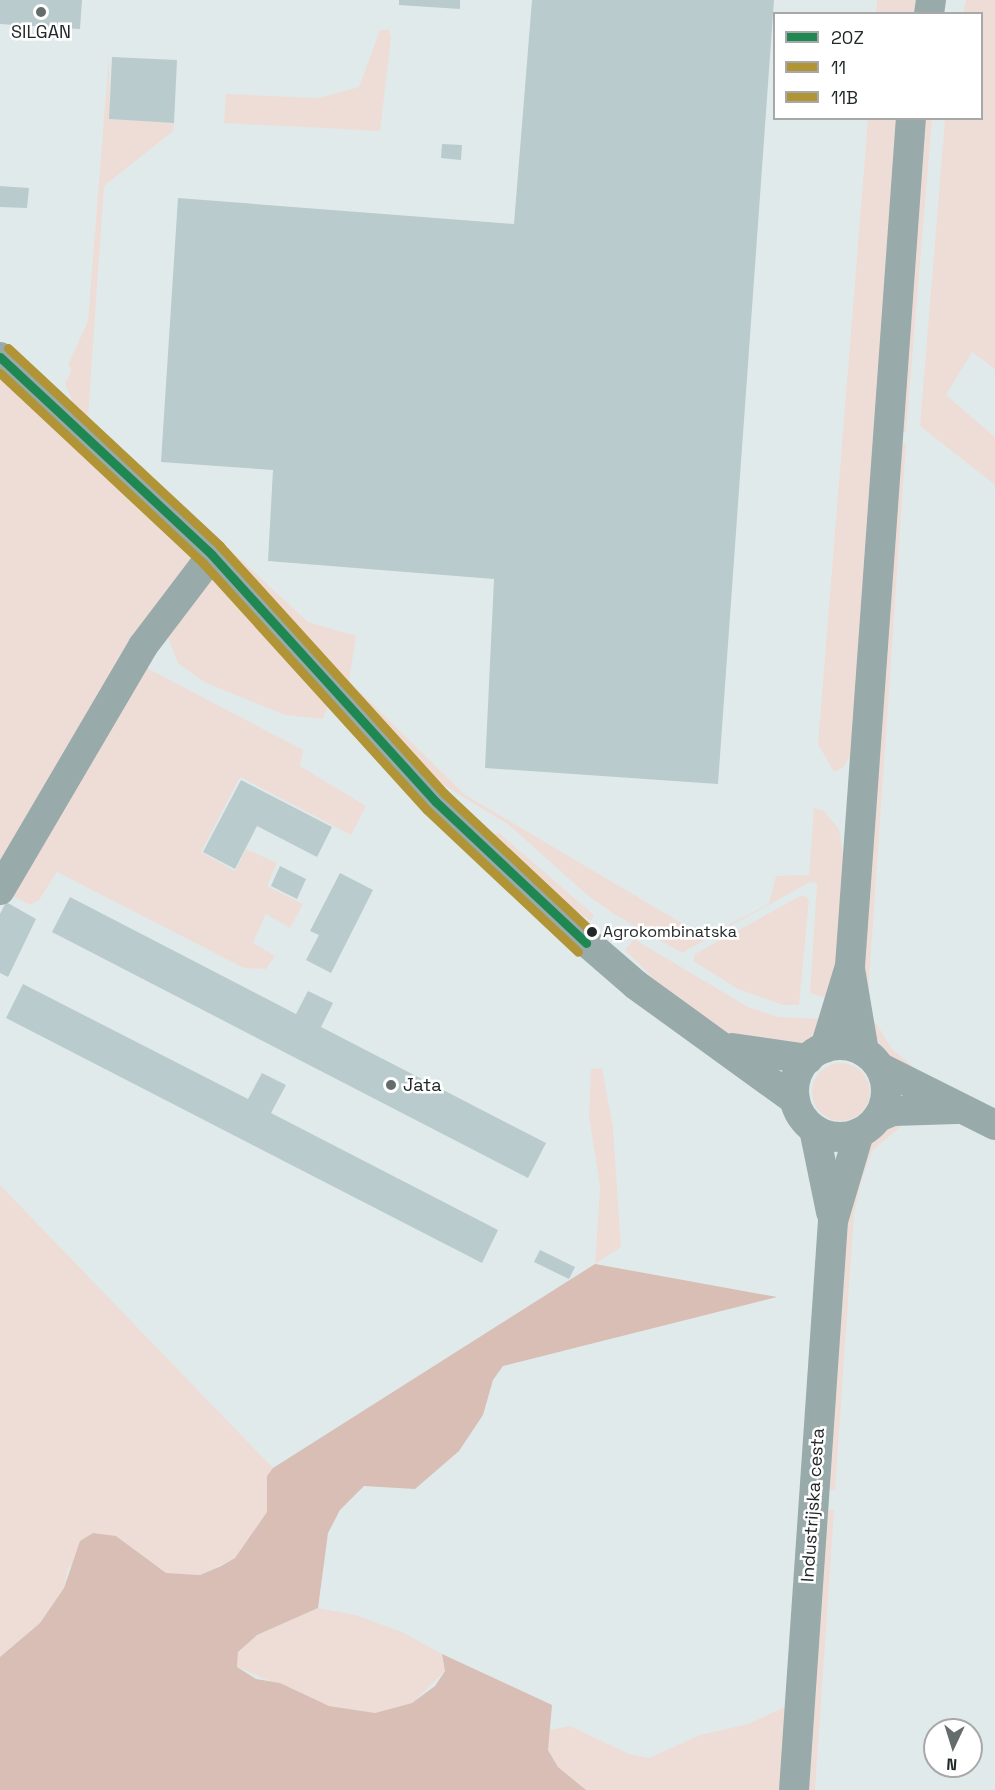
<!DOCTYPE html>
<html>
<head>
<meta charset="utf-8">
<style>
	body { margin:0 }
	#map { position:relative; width:995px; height:1790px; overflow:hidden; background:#e0eaeb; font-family:"Space Grotesk",sans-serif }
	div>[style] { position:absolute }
	.green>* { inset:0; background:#eeddd7 }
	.round { border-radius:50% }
	.forest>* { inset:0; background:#d8beb5 }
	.building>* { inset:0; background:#b9cbcd }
	.minor>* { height:30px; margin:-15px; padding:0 15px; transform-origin:15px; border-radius:15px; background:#99aaab }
	.minor>.ring { margin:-15px; padding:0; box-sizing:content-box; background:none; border:30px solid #99aaab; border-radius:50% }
	.bus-1>* { height:9px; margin:-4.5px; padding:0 4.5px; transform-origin:4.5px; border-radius:4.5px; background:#1f8751 }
	.bus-2>* { height:9px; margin:-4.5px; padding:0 4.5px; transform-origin:4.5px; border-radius:4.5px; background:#b09435 }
	.bus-3>* { height:9px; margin:-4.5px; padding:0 4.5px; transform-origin:4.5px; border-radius:4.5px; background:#b09435 }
	.dots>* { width:16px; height:16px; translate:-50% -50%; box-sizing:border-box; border:3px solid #fff; border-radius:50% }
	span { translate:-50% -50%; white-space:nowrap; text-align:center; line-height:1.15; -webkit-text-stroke:5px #fff; paint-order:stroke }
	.bus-label { font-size:16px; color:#222828 }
	.left { translate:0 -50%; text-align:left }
	.poi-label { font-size:18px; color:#222828 }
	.street-label { font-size:18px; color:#222828 }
	.legend { position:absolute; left:773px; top:12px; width:210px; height:108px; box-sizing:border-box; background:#fff; border:2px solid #a7a9a9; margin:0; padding:8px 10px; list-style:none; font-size:18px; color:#222828 }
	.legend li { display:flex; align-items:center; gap:12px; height:30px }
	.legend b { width:30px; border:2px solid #a7a9a9 }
	.north { position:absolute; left:923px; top:1718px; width:60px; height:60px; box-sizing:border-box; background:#fff; border:2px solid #a7a9a9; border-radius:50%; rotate:184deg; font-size:16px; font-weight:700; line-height:24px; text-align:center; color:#222828 }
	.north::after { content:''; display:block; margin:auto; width:21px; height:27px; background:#646c6c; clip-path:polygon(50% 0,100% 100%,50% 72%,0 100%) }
</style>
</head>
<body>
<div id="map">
	<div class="green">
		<i style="clip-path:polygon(877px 0,920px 0,917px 13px,876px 14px)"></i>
		<i style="clip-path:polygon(966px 0,995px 0,995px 369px,972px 352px,946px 395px,995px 437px,995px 485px,920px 426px,945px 119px,982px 118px,982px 14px,963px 13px)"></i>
		<i style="clip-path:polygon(380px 30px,389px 30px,391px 37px,380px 131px,224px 123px,226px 94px,319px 98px,359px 87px)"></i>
		<i style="clip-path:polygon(109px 55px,110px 119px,174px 123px,173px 131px,104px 186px,88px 418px,308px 622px,356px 636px,349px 681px,464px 794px,705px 937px,769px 904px,776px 876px,809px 875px,814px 808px,824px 811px,839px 829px,845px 865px,832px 1000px,810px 993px,817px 883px,810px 882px,682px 953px,614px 914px,586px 894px,509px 825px,437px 781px,73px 403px,65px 384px,72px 369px,68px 365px,88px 321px)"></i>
		<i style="clip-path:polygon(868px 119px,900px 119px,853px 749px,844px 767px,834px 772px,818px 744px)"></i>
		<i style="clip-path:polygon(922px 119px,932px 119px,906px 432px,897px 431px)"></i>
		<i style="clip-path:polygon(0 371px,187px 547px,192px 558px,0 877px)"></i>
		<i style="clip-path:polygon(896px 443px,906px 444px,868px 995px,862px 992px)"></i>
		<i style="clip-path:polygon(210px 579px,221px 579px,329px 702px,323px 719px,285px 715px,204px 682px,178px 663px,168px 638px,173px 622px)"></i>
		<i style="clip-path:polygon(143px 666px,303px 750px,300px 766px,366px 806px,351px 835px,240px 777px,201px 852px,235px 871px,246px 849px,277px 863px,267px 886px,303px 904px,290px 928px,266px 914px,253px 943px,275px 956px,266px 969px,244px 968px,57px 872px,39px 900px,30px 905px,13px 896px)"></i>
		<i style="clip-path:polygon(499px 833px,594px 915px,591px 921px,559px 900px,489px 835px)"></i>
		<i style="clip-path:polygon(802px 895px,809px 899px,799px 1005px,783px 1005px,738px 989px,693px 961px,695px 954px)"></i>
		<i style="clip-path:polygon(634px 939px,748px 1007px,778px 1017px,826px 1019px,816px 1039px,798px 1048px,736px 1037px,706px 1020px,661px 986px,625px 950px)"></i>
		<i style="clip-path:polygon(868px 1022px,876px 1023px,891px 1048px,911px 1065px,914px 1076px,886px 1057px)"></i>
		<i class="round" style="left:812px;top:1063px;width:58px;height:58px"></i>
		<i style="clip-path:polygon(602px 1068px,613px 1128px,621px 1247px,595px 1264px,600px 1186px,589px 1116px,591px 1069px)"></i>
		<i style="clip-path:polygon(905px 1123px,872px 1151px,861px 1182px,854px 1214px,835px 1490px,826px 1490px,842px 1230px,865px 1145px,885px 1125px)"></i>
		<i style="clip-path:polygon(0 1185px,273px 1468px,267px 1476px,267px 1512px,235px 1558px,200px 1575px,166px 1573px,116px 1536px,68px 1568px,64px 1588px,40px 1623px,0 1657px)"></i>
		<i style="clip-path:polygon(825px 1509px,834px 1510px,815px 1790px,806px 1790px)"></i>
		<i style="clip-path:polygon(318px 1608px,356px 1615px,404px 1633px,442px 1654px,445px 1671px,412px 1703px,375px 1713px,329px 1706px,237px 1667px,238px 1652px,257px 1635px)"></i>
		<i style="clip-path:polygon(789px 1705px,783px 1790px,586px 1790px,558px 1767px,548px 1750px,550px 1730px,570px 1726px,629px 1754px,649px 1758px,700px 1735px,748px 1724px)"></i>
	</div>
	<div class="forest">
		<i style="clip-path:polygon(595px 1264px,777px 1297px,503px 1366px,493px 1380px,483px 1415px,459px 1451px,415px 1489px,364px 1486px,340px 1510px,328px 1533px,318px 1608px,257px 1635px,238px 1652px,237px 1667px,256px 1679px,280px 1683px,329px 1706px,375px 1713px,412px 1703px,435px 1686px,445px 1671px,442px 1654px,552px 1705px,548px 1750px,558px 1767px,586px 1790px,0 1790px,0 1657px,40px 1623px,64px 1588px,80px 1541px,93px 1533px,116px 1536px,166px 1573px,200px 1575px,221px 1566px,235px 1558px,267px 1512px,267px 1476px,273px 1468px)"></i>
	</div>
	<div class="building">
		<i style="clip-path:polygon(0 0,82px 0,80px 29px,0 24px)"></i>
		<i style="clip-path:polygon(399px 0,460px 0,460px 9px,399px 5px)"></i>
		<i style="clip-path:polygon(532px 0,774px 0,718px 784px,485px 768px,494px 579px,268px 561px,273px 470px,161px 462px,178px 198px,514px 224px)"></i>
		<i style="clip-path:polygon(112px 57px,177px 60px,174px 123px,109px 119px)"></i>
		<i style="clip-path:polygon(442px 144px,462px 145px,461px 160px,441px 158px)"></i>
		<i style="clip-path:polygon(0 186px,29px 188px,27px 208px,0 207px)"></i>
		<i style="clip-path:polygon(241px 780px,332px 827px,317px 857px,257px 826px,235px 869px,203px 852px)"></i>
		<i style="clip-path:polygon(280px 866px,306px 879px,297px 899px,271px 886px)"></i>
		<i style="clip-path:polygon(340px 873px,373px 890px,331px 973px,306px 960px,319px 935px,310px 931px)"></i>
		<i style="clip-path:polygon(70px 897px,296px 1014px,308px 991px,333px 1003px,321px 1027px,546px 1143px,528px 1178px,52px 932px)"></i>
		<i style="clip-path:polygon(6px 902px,36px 919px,8px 977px,0 973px,0 914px)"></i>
		<i style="clip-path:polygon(23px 984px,248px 1099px,262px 1073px,286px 1085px,271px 1113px,498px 1230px,482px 1263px,6px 1018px)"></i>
		<i style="clip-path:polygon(540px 1250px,575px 1267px,569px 1279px,534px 1262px)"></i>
	</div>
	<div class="minor">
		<i style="left:929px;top:14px;width:14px;rotate:-82deg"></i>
		<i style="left:0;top:357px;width:290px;rotate:43deg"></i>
		<i style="left:212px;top:555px;width:333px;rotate:47.8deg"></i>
		<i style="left:436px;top:802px;width:163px;rotate:43.5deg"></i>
		<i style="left:554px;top:914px;width:108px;rotate:40.9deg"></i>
		<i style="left:636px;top:985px;width:196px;rotate:35.9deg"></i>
		<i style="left:0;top:890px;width:283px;rotate:-59.6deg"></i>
		<i style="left:143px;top:646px;width:114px;rotate:-52.8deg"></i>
		<i style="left:850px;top:969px;width:84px;rotate:80.4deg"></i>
		<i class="ring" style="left:794px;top:1045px;width:62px;height:62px"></i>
		<i style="left:732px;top:1048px;width:77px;rotate:8.2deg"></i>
		<i style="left:825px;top:1048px;width:86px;rotate:-73deg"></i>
		<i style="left:850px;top:966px;width:850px;rotate:-85.89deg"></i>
		<i style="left:881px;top:1068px;width:127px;rotate:26.6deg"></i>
		<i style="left:878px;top:1117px;width:16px;rotate:-22deg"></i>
		<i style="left:893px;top:1111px;width:64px;rotate:-1.8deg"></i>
		<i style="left:814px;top:1129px;width:85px;rotate:78.4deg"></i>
		<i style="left:794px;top:1790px;width:570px;rotate:-86.08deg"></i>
		<i style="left:833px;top:1221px;width:92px;rotate:-73.5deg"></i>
	</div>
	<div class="bus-1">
		<i style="left:0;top:357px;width:290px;rotate:43deg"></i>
		<i style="left:212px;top:555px;width:333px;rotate:47.8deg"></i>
		<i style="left:436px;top:802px;width:206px;rotate:43.2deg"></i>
	</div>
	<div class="bus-2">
		<i style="left:0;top:373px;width:278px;rotate:43.1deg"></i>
		<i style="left:203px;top:563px;width:333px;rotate:47.8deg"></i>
		<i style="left:427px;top:810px;width:207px;rotate:43.2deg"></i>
	</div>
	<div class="bus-3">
		<i style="left:8px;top:348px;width:290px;rotate:43deg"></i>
		<i style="left:220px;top:546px;width:335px;rotate:47.8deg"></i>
		<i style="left:445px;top:794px;width:204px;rotate:43.2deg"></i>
	</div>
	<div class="dots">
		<i style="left:41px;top:12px;background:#646c6c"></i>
		<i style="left:592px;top:932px;background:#222828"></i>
		<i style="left:391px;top:1085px;background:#646c6c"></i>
	</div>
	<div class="bus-label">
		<span class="left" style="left:603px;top:932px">Agrokombinatska</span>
	</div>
	<div class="poi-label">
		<span style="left:41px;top:32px">SILGAN</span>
		<span class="left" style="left:403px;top:1085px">Jata</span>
	</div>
	<div class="street-label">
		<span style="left:813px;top:1505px;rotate:-86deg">Industrijska cesta</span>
	</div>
	<ul class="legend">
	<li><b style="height:8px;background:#1f8751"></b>20Z</li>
	<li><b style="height:8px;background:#b09435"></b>11</li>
	<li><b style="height:8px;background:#b09435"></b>11B</li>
	</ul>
	<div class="north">N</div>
</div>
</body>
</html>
